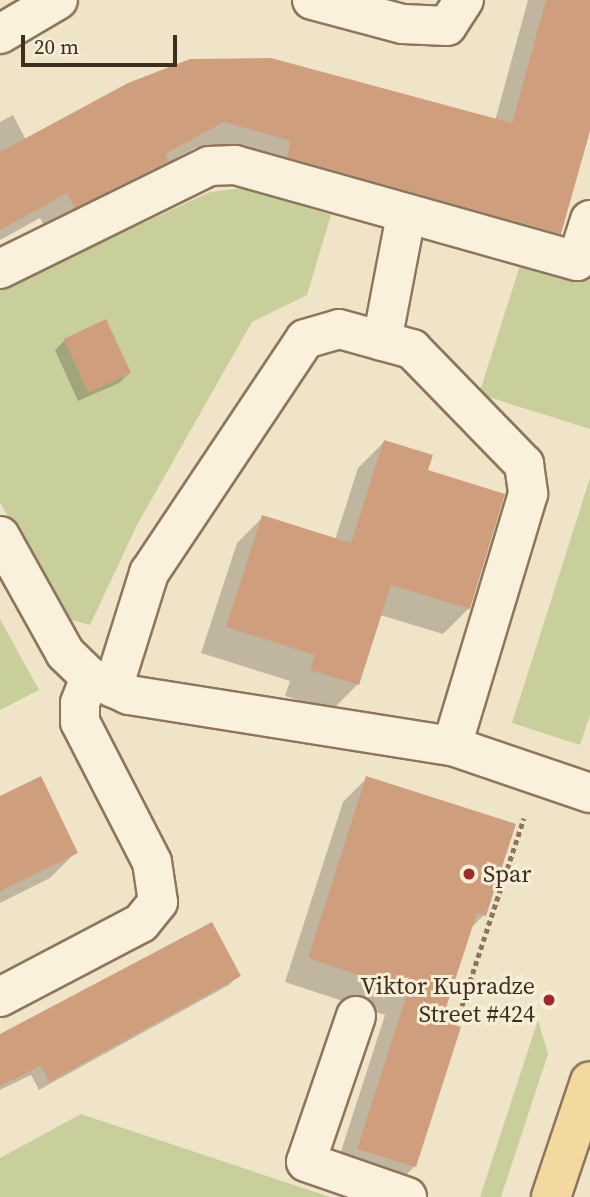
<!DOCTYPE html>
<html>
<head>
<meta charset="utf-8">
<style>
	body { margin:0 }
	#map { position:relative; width:590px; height:1197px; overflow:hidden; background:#f0e4c8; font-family:"Source Serif 4",serif }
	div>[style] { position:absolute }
	.green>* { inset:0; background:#c9cf9b }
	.shadow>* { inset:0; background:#0003 }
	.building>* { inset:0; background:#cf9f7d }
	.path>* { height:4.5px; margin-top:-2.25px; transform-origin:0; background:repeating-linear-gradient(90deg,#8d765c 0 5px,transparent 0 8.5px) }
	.roads { filter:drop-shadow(2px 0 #8d765c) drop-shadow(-2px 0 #8d765c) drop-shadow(0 2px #8d765c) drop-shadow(0 -2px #8d765c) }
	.minor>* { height:38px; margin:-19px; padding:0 19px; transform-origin:19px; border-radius:19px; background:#faf1dc }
	.major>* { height:38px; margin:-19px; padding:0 19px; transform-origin:19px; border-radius:19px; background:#f3d9a0 }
	.dots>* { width:19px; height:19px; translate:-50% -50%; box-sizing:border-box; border:4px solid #f7eed8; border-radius:50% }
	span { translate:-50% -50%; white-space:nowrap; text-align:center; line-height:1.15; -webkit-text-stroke:6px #f7eed8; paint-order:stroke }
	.poi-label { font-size:24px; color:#3d2e20 }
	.left { translate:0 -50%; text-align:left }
	.right { translate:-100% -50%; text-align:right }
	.scale { position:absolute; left:21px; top:35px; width:156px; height:32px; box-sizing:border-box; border:4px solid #3d2e20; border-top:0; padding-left:9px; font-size:21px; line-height:24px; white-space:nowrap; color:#3d2e20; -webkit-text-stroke:5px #f7eed8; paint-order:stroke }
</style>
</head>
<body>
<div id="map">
	<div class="green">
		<i style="clip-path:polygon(242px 188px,331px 215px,307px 295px,252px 322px,137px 525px,90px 625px,61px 617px,0 502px,0 289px,210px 192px)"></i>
		<i style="clip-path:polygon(523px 256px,590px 278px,590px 429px,479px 394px)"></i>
		<i style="clip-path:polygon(590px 478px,590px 715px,580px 745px,512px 723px)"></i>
		<i style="clip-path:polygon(0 619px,39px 690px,0 710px)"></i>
		<i style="clip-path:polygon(538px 1020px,548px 1054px,501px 1197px,480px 1197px)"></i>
		<i style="clip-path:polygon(81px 1114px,330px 1197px,0 1197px,0 1158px)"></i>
	</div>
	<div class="shadow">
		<i style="clip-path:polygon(528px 0,590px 0,590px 125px,559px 233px,533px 259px,197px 147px,162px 166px,141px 187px,48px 233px,40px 218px,0 240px,0 122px,13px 115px,26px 140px,129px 85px,495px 121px)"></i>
		<i style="clip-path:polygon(65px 340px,129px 373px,119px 383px,78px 401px,55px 350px)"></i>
		<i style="clip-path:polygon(384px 442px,426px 471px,469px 608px,443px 634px,380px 615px,358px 684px,332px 710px,285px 696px,290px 681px,201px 653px,237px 543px,263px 517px,335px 540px,358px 468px)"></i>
		<i style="clip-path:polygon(367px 778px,484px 915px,469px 930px,439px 1021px,458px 1028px,414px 1167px,390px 1191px,334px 1173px,385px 1015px,285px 982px,343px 802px)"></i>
		<i style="clip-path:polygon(0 798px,76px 852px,50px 878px,0 903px)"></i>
		<i style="clip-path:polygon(239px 975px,229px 985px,39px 1090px,31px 1075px,0 1090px,0 1043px)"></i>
	</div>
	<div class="building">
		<i style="clip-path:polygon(546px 0,590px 0,590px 131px,561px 234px,287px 157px,291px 141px,224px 122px,165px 154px,169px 161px,75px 208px,67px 193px,0 230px,0 152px,128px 83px,190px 59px,271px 58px,512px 123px)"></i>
		<i style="clip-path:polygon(106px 319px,131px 373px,88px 393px,64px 339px)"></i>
		<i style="clip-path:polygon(384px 440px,433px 455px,428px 470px,505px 494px,470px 609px,391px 585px,359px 685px,310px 670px,315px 655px,226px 627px,262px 515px,351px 543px)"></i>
		<i style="clip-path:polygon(41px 776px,78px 853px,0 891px,0 796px)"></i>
		<i style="clip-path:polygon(366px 776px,516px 824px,486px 916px,477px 913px,442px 1020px,461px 1027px,416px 1167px,357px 1149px,408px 991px,308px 958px)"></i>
		<i style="clip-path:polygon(212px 922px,241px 976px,49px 1082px,41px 1066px,0 1086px,0 1034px)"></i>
	</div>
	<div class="path">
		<i style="left:459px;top:1014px;width:206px;rotate:-71.7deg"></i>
	</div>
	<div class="roads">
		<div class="minor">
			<i style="left:312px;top:0;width:94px;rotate:14.8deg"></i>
			<i style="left:403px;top:24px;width:44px;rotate:2.6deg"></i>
			<i style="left:447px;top:26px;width:31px;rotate:-57deg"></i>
			<i style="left:0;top:34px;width:67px;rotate:-30.4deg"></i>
			<i style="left:0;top:269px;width:233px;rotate:-26.2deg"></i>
			<i style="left:209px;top:166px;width:26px;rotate:-2deg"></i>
			<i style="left:235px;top:165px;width:355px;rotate:15.7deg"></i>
			<i style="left:577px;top:261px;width:43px;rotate:-72.4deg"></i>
			<i style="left:382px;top:341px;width:128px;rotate:-79.2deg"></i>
			<i style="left:0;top:536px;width:134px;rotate:60.9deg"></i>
			<i style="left:65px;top:653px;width:35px;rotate:44deg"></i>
			<i style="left:90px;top:677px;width:43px;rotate:24.8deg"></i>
			<i style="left:129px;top:695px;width:327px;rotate:9deg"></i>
			<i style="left:452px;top:746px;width:146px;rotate:18.8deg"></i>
			<i style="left:113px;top:688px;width:121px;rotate:-72.6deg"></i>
			<i style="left:149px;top:573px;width:281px;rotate:-56.3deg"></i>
			<i style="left:305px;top:339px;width:35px;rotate:-16deg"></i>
			<i style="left:339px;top:329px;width:76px;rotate:15.3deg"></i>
			<i style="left:412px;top:349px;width:161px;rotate:45.8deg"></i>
			<i style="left:524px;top:464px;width:30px;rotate:82deg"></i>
			<i style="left:528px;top:494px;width:263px;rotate:106.8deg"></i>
			<i style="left:0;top:997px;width:159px;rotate:-27.7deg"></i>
			<i style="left:141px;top:923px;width:27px;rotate:-51deg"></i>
			<i style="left:158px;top:902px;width:40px;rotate:-98.5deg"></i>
			<i style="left:152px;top:862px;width:157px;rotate:-117.2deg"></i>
			<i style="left:80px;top:722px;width:19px;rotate:-90deg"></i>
			<i style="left:80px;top:703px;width:28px;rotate:-69deg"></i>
			<i style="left:356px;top:1016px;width:154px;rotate:108.9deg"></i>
			<i style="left:306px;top:1162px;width:107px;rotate:19.1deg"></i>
		</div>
		<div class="major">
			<i style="left:551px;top:1197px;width:122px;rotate:-71.4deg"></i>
		</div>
	</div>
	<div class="dots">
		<i style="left:469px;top:874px;background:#9e2a2b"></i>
		<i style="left:549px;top:1000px;background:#9e2a2b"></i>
	</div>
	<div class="poi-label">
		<span class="left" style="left:483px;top:874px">Spar</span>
		<span class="right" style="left:535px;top:1000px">Viktor Kupradze<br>Street #424</span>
	</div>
	<div class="scale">20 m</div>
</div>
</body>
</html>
